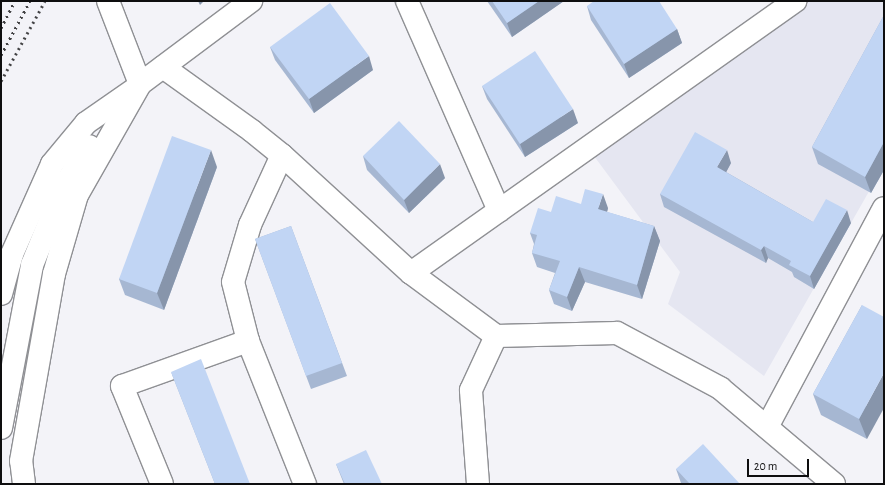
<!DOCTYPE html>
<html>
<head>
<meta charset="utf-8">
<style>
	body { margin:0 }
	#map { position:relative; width:885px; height:485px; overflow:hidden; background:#f3f3f8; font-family:"Alegreya Sans",sans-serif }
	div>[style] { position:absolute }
	.built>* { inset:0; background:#e5e6f1 }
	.roads { filter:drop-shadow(1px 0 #8f9094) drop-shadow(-1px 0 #8f9094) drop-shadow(0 1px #8f9094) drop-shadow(0 -1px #8f9094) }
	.minor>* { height:22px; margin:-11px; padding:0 11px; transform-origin:11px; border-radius:11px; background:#fff }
	.highway>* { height:22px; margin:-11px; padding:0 11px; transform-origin:11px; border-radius:11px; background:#fff }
	.rail>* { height:3px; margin-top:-1.5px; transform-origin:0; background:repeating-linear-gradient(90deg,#424244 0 2px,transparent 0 6px) }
	.wall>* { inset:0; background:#a6b7d2 }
	.shaded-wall>* { inset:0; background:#8795ab }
	.building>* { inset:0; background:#c1d5f4 }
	span { translate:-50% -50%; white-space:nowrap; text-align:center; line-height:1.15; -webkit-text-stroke:3px #f3f3f8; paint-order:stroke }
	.frame { position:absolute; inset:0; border:2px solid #0e0e0f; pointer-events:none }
	.scale { position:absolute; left:747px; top:459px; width:62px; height:18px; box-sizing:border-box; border:2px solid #0e0e0f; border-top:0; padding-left:5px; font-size:12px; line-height:14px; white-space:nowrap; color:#0e0e0f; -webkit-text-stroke:3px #f3f3f8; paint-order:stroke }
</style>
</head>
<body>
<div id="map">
	<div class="built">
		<i style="clip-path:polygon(802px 1px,884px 1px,884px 165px,764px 376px,668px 304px,680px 272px,594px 156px)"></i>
	</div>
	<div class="roads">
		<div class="minor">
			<i style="left:108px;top:1px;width:89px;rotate:68.9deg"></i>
			<i style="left:140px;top:84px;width:139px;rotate:-36.8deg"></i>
			<i style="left:407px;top:1px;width:229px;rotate:66.3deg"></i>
			<i style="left:163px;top:67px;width:110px;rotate:35.7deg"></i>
			<i style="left:252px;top:131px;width:38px;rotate:39deg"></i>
			<i style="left:282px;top:155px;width:175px;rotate:42.5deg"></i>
			<i style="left:411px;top:273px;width:106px;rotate:36.5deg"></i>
			<i style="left:496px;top:336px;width:121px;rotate:-1.4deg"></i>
			<i style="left:617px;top:333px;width:117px;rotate:28.1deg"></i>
			<i style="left:720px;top:388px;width:149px;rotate:40.1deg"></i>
			<i style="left:282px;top:155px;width:77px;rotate:114.6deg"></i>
			<i style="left:250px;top:225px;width:59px;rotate:106.6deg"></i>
			<i style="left:233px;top:282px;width:61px;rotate:75.7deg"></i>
			<i style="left:248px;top:341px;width:154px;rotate:68.3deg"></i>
			<i style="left:411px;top:273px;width:471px;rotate:-35.3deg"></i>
			<i style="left:767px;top:427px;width:248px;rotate:-61.9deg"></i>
			<i style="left:162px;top:484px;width:106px;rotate:-112.2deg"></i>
			<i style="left:122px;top:386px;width:134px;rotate:-19.7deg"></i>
			<i style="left:478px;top:484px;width:94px;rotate:-94.3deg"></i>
			<i style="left:471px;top:390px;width:60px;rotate:-65.2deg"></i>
		</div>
		<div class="highway">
			<i style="left:1px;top:294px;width:41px;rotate:-74.6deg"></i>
			<i style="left:12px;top:254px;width:98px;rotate:-66deg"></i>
			<i style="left:52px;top:164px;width:53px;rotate:-50.3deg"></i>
			<i style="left:86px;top:123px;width:60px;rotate:-34.8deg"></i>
			<i style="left:1px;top:428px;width:166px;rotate:-79.2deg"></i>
			<i style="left:32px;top:265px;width:87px;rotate:-67.8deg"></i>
			<i style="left:65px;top:184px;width:45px;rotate:-56.7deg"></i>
			<i style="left:24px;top:484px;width:23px;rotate:-97deg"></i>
			<i style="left:21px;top:461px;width:190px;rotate:-80deg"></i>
			<i style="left:54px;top:274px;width:82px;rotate:-73.8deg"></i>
			<i style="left:77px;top:195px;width:128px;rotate:-60.4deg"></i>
		</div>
	</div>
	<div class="rail">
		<i style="left:1px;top:28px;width:30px;rotate:-63deg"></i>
		<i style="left:1px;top:55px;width:61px;rotate:-61.8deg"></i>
		<i style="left:1px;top:81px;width:91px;rotate:-61.2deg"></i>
	</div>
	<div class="wall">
		<i style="clip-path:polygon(487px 1px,564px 1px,512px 37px)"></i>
		<i style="clip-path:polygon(587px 6px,677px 29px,682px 43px,629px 78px,591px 20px)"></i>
		<i style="clip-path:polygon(884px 15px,884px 170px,871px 193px,818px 164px,812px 147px)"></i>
		<i style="clip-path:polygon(270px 47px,373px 70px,314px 113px,275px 60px)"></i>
		<i style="clip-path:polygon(482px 86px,578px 123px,525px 157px,487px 99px)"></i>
		<i style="clip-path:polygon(363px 156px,445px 178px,409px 213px,367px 170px)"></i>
		<i style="clip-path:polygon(731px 163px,726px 172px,813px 222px,851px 223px,814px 289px,794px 277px,792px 272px,768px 258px,766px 263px,664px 207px,660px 194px)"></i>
		<i style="clip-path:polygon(217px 167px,164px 310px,125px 295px,119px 279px)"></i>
		<i style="clip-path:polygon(581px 204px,608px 208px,607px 212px,654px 226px,660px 241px,642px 299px,585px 282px,572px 311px,554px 304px,549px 290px,555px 273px,537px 267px,532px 253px,534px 244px,530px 233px,551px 212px)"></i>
		<i style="clip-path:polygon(291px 226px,347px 376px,311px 389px,255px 239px)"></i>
		<i style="clip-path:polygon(862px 305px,867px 439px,821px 415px,813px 394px)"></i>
		<i style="clip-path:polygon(171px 372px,250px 484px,215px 484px)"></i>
		<i style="clip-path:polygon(336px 464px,382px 484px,344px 484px)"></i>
		<i style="clip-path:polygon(676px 469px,740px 484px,682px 484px,681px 483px)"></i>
	</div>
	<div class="shaded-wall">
		<i style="clip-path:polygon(198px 1px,204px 1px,200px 5px)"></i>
		<i style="clip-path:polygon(539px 1px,564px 1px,512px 37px,507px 23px)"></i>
		<i style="clip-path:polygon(677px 29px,682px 43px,629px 78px,624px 64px)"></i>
		<i style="clip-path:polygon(369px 56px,373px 70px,314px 113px,309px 99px)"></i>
		<i style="clip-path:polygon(573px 109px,578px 123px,525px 157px,520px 144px)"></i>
		<i style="clip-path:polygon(884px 142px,884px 170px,871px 193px,865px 177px)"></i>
		<i style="clip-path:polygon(211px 150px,217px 167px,164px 310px,157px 293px)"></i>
		<i style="clip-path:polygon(727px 150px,731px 163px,722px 180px,717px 167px)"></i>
		<i style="clip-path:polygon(440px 164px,445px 178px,409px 213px,404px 200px)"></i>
		<i style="clip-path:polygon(603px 194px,608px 208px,604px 224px,598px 209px)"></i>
		<i style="clip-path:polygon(847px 210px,851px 223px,814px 289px,810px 276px)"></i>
		<i style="clip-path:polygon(654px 226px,660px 241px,642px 299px,637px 285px)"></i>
		<i style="clip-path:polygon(764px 246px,768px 258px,766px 263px,761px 250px)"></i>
		<i style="clip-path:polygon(579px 267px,585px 282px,572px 311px,567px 297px)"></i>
		<i style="clip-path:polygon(884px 373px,884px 408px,867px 439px,859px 419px)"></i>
	</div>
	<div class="building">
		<i style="clip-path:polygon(492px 1px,539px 1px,507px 23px)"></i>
		<i style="clip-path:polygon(594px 1px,659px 1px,677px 29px,624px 64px,587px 6px)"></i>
		<i style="clip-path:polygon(330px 3px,369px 56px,309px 99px,270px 47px)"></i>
		<i style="clip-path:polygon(884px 15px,884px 142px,865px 177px,812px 147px)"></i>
		<i style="clip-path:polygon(535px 51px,573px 109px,520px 144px,482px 86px)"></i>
		<i style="clip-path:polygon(399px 121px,440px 164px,404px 200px,363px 156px)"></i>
		<i style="clip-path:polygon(695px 132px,727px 150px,717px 167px,813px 222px,826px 199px,847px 210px,810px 276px,789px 265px,791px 261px,764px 246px,761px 250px,660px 194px)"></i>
		<i style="clip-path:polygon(172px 136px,211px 150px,157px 293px,119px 279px)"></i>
		<i style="clip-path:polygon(585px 189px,603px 194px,598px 209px,654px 226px,637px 285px,579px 267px,567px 297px,549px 290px,560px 261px,532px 253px,537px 235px,530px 233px,538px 208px,551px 212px,556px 196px,581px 204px)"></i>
		<i style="clip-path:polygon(291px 226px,342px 363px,306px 376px,255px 239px)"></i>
		<i style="clip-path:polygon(862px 305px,884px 317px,884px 373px,859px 419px,813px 394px)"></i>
		<i style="clip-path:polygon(201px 359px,250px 484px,215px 484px,171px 372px)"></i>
		<i style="clip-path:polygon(703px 444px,740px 484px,690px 484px,676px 469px)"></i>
		<i style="clip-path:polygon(366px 450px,382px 484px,345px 484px,336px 464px)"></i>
	</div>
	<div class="frame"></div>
	<div class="scale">20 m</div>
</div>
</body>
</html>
